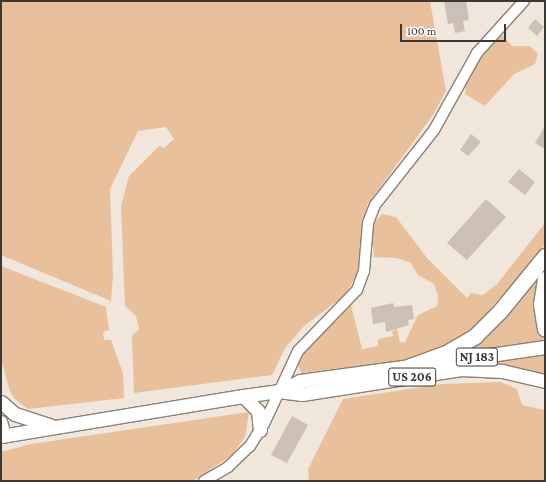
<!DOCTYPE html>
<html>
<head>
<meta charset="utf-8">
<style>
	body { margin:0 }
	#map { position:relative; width:546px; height:482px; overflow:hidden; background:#f1e6db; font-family:"Crimson Pro",serif }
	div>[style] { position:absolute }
	.green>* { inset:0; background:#e8c09b }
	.building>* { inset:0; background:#ccc0b6 }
	.roads { filter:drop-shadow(1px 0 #8b8178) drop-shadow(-1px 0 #8b8178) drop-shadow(0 1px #8b8178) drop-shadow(0 -1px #8b8178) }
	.tertiary>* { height:10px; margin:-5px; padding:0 5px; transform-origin:5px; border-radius:5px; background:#fff }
	.secondary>* { height:11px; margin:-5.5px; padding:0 5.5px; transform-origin:5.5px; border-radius:5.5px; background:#fff }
	.primary>* { height:13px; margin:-6.5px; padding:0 6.5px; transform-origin:6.5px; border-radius:6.5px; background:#fff }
	.trunk>* { height:13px; margin:-6.5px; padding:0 6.5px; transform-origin:6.5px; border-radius:6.5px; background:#fff }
	.motorway>* { height:15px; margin:-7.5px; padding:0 7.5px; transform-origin:7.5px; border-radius:7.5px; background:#fff }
	span { translate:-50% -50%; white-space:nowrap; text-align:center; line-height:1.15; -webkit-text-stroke:4px #fff; paint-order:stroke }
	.shield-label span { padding:1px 3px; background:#fff; border:1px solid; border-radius:3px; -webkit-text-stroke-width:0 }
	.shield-label { font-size:13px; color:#3c3834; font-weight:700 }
	.frame { position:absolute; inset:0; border:2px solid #3c3834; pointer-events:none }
	.scale { position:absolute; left:400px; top:24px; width:106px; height:18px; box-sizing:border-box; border:2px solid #3c3834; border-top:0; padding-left:5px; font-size:12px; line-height:14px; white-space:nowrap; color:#3c3834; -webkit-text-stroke:3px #fff; paint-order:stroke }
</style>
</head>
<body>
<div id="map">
	<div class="green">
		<i style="clip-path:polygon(1px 1px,430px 1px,446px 91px,433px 115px,367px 205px,359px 271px,345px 295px,303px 327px,285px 348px,272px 375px,134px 393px,132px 336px,139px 329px,136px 316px,125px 306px,121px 206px,129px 176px,159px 146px,164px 148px,174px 139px,166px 127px,138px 131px,110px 189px,113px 276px,111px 301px,1px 255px)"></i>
		<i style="clip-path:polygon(501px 34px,512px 46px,530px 46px,538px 54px,535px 64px,514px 74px,485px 106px,465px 94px,466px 80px,483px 55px)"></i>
		<i style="clip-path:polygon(382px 214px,396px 217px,427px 258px,467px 298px,471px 293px,483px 295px,497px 284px,545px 223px,545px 245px,468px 335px,429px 353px,400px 361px,302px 373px,297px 364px,308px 346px,351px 305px,362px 349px,378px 346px,378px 339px,393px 336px,392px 331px,395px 330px,393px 321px,395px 320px,400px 342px,405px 342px,418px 315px,437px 306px,438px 296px,434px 284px,418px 275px,411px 263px,397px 258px,374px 257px,372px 239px,374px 223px)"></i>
		<i style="clip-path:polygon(1px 266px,106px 307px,109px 330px,103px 332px,104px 340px,111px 340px,123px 373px,124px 398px,28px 409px,15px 399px,10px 392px,1px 359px)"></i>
		<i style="clip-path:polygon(545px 266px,539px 283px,541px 331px,545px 343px,452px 356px)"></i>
		<i style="clip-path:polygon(545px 352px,545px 377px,472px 363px)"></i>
		<i style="clip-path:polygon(501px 382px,517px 389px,522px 405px,545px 410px,545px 481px,309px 481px,308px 469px,343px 399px,442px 384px)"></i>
		<i style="clip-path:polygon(249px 412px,245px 437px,232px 455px,193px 481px,1px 481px,1px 452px,31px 444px)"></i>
	</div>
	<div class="building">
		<i style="clip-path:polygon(444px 1px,466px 1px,469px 20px,463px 21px,465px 31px,455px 33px,453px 23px,448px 24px)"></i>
		<i style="clip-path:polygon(535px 19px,544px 27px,537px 36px,528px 28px)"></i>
		<i style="clip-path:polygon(545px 126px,545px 149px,535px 143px)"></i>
		<i style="clip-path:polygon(471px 134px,481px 142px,468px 156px,460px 150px)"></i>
		<i style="clip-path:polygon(519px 169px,535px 182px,525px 195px,508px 182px)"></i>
		<i style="clip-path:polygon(486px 199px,506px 217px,467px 260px,447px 243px)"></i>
		<i style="clip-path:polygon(393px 303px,394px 307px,412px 305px,414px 319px,408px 320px,409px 325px,386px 332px,385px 322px,373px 324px,371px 308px)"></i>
		<i style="clip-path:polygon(292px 416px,308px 425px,287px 463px,271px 455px)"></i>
	</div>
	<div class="roads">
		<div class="tertiary">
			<i style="left:204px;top:481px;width:28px;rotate:-30deg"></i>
			<i style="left:228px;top:467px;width:30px;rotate:-44deg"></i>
			<i style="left:250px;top:446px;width:26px;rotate:-58deg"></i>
			<i style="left:264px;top:424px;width:81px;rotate:-65deg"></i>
			<i style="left:298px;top:351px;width:85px;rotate:-46deg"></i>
			<i style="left:357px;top:290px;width:20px;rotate:-70deg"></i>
			<i style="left:364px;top:271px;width:48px;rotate:-85.2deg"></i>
			<i style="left:368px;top:223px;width:19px;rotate:-69deg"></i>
			<i style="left:375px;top:205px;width:95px;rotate:-51.8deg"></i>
			<i style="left:434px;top:130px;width:88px;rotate:-60.8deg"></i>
			<i style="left:477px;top:53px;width:70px;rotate:-47.9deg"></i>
		</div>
		<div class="secondary">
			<i style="left:1px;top:421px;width:15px;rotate:74deg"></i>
		</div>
		<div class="primary">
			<i style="left:428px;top:364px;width:118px;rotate:-8.3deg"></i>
		</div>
		<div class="trunk">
			<i style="left:280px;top:391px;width:22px;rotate:-27deg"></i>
			<i style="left:300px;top:381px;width:111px;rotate:-7.8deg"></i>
			<i style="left:243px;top:396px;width:21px;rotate:45deg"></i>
			<i style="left:258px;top:411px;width:19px;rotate:84deg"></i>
			<i style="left:1px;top:402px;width:18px;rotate:41deg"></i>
			<i style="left:15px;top:414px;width:38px;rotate:18deg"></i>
			<i style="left:1px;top:436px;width:245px;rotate:-9.4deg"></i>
			<i style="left:243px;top:396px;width:35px;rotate:-8deg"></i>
			<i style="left:278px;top:391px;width:24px;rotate:7deg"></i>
			<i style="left:302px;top:394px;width:161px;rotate:-8.9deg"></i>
			<i style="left:461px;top:369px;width:41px;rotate:2.8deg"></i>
			<i style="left:502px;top:371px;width:44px;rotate:13.1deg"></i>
		</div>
		<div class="motorway">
			<i style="left:545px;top:279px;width:25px;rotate:99deg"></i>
			<i style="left:541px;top:304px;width:25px;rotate:81deg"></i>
			<i style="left:410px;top:366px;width:38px;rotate:-20deg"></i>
			<i style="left:446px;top:353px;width:34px;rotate:-30deg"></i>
			<i style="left:475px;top:336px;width:35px;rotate:-45deg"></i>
			<i style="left:500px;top:311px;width:71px;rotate:-50.7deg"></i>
		</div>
	</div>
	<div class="shield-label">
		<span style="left:477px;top:357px">NJ 183</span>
		<span style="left:412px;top:377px">US 206</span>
	</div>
	<div class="frame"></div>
	<div class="scale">100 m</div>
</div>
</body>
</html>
